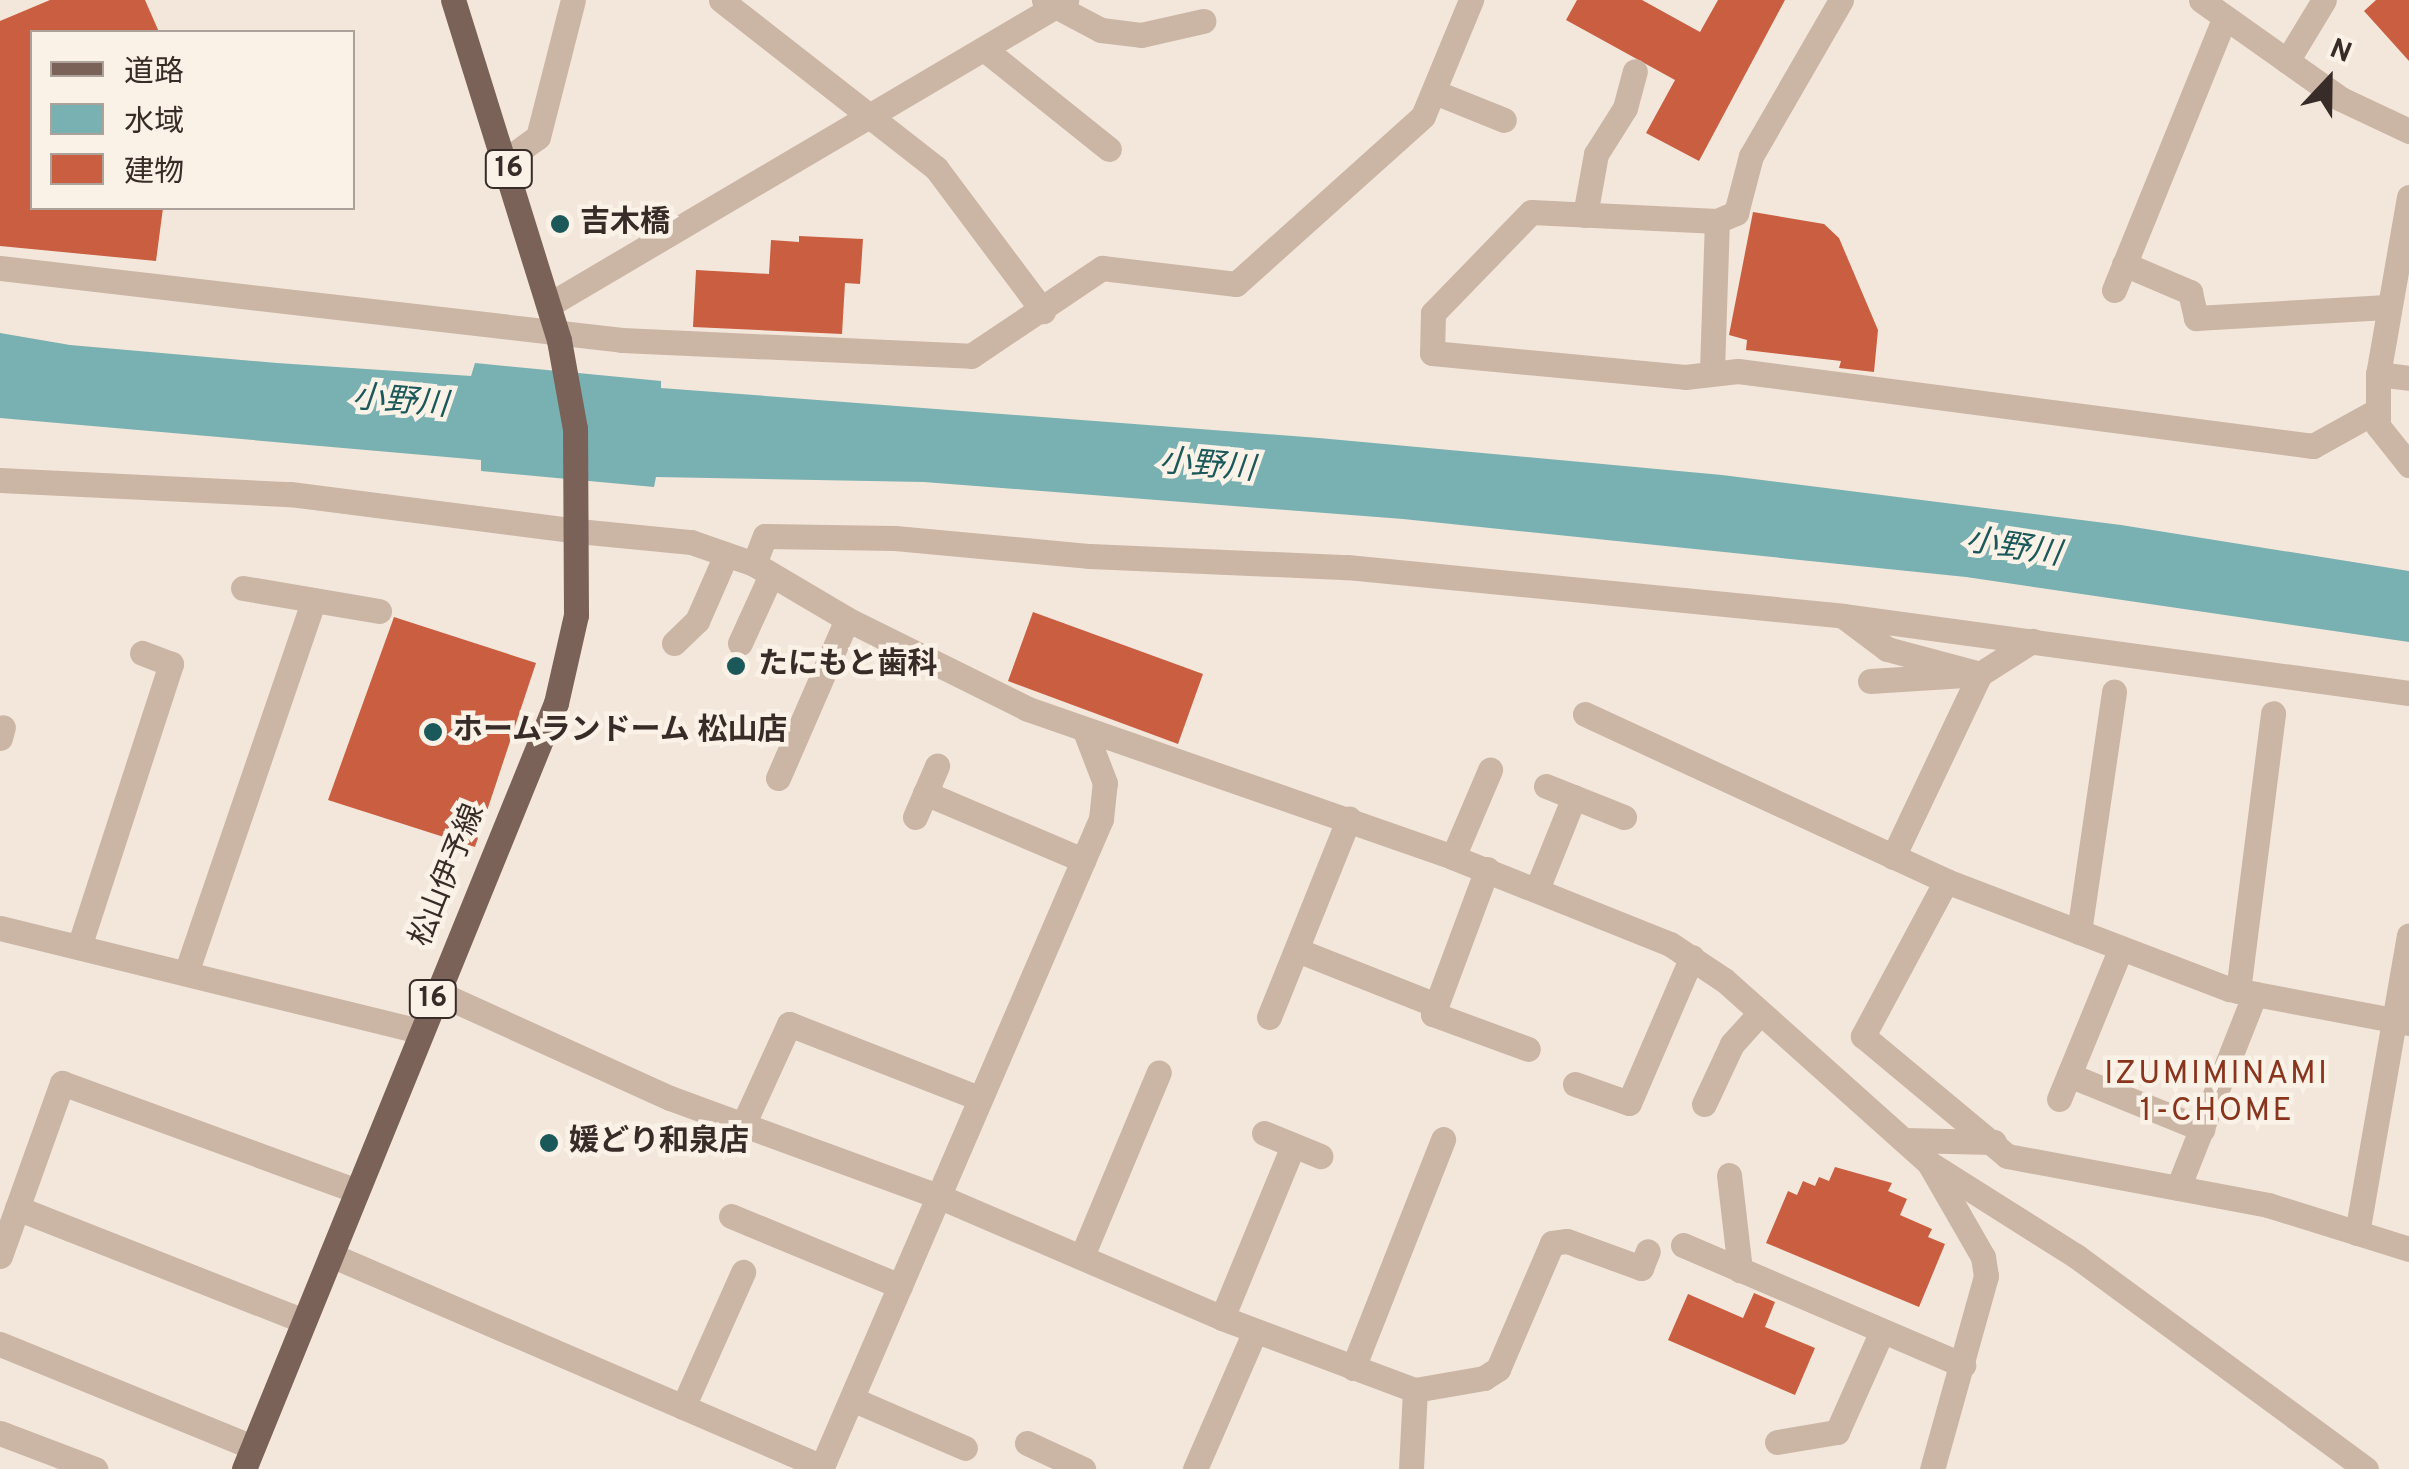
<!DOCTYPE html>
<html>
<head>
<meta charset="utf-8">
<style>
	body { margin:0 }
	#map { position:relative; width:2409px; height:1469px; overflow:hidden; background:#f3e7db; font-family:Overpass,"Noto Sans JP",sans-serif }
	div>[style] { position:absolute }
	.water>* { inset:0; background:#79b0b1 }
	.building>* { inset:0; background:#ca5e41 }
	.minor>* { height:25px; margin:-12.5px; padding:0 12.5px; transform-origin:12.5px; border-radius:12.5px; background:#cbb6a6 }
	.tertiary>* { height:25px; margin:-12.5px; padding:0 12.5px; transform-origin:12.5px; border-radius:12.5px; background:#cbb6a6 }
	.primary>* { height:25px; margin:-12.5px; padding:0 12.5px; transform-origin:12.5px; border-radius:12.5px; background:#7a6258 }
	.dots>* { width:28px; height:28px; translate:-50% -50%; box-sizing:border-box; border:5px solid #faf1e7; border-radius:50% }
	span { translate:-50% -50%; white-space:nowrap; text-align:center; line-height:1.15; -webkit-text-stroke:9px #faf1e7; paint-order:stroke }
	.shield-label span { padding:2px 8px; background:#faf1e7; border:2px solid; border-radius:8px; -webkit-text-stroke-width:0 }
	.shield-label { font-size:28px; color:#372c27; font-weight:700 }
	.poi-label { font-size:30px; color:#372c27; font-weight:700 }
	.left { translate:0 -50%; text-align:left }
	.street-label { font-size:30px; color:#372c27 }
	.water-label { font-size:32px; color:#1b585a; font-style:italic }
	.neighbourhood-label { font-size:32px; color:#89341d; letter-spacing:2.5px }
	.legend { position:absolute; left:30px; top:30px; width:325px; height:180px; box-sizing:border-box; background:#faf1e7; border:2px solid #aca29a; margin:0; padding:12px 18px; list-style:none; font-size:30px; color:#372c27 }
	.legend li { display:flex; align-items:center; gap:20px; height:50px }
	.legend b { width:50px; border:2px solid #aca29a }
	.north { position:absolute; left:2279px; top:30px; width:100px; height:100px; -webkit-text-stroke:8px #faf1e7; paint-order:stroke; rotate:22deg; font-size:28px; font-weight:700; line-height:40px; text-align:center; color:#372c27 }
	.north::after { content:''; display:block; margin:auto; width:35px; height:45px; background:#372c27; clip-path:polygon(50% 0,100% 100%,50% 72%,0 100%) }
</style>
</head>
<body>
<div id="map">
	<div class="water">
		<i style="clip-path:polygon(0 333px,70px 345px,277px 363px,471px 376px,475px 363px,661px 381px,661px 388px,1319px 438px,1722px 475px,2121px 525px,2409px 571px,2409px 642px,1966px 577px,1403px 519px,924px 482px,656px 477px,654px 487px,481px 471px,481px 460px,0 418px)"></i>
	</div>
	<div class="building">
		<i style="clip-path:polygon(50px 0,145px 0,159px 32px,32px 32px,32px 208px,163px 208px,156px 261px,0 246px,0 21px)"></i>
		<i style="clip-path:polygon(1577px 0,1642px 0,1700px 32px,1718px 0,1785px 0,1699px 161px,1646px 133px,1675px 80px,1566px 20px)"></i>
		<i style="clip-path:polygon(2376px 0,2409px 0,2409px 61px,2364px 11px)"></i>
		<i style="clip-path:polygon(1753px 212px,1824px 224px,1839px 238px,1878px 330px,1874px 372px,1839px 368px,1841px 361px,1746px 350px,1747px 340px,1729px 335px)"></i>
		<i style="clip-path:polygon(799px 236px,863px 239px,860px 284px,845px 283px,842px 334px,693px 327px,696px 270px,769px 274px,771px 240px,799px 242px)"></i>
		<i style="clip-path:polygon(1033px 612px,1203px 674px,1178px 744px,1008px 681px)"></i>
		<i style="clip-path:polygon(394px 617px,536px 663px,475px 847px,328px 800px)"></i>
		<i style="clip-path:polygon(1835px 1167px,1892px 1183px,1888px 1191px,1907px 1199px,1900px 1215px,1932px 1229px,1928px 1237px,1945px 1244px,1919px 1307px,1766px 1243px,1788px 1191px,1797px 1195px,1803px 1181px,1815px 1186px,1819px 1177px,1829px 1181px)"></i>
		<i style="clip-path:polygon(1754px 1293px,1775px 1302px,1765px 1327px,1815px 1348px,1795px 1395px,1668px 1340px,1688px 1294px,1743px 1318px)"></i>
	</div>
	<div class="minor">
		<i style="left:721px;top:0;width:273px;rotate:38deg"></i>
		<i style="left:936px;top:168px;width:179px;rotate:53.2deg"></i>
		<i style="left:1044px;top:0;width:64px;rotate:27.8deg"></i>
		<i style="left:1101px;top:30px;width:40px;rotate:7.1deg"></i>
		<i style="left:1141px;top:35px;width:64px;rotate:-12.7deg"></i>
		<i style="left:2201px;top:0;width:171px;rotate:35.3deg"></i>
		<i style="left:2341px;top:99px;width:75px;rotate:25.2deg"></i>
		<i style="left:984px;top:49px;width:160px;rotate:38.7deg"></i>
		<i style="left:2287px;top:61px;width:71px;rotate:-58.8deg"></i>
		<i style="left:1437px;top:93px;width:72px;rotate:21.9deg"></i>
		<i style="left:506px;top:160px;width:39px;rotate:-36deg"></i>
		<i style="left:538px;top:137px;width:141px;rotate:-75.7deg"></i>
		<i style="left:2409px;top:197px;width:180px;rotate:99.9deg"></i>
		<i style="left:2378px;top:374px;width:52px;rotate:90deg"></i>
		<i style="left:2378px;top:426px;width:50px;rotate:51.5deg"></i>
		<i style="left:1585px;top:215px;width:62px;rotate:-79.8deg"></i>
		<i style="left:1596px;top:154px;width:54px;rotate:-57.8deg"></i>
		<i style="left:1625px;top:108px;width:38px;rotate:-75deg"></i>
		<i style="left:1717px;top:221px;width:21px;rotate:-23deg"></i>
		<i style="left:1736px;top:213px;width:59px;rotate:-75.3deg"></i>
		<i style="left:1751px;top:156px;width:180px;rotate:-60deg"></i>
		<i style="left:2124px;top:264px;width:72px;rotate:23deg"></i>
		<i style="left:2190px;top:292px;width:27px;rotate:77deg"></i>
		<i style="left:2196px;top:318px;width:191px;rotate:-3.3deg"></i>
		<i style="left:0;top:268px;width:626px;rotate:6.6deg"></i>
		<i style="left:622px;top:340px;width:349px;rotate:2.6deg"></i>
		<i style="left:971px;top:356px;width:158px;rotate:-33.9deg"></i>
		<i style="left:1102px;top:268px;width:135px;rotate:6.8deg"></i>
		<i style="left:1236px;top:284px;width:251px;rotate:-41.9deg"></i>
		<i style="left:1423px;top:116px;width:126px;rotate:-67.5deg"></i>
		<i style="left:2114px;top:290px;width:292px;rotate:-67.9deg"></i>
		<i style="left:552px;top:303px;width:597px;rotate:-30.52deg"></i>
		<i style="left:1712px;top:370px;width:149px;rotate:-88.1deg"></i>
		<i style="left:1717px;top:221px;width:186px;rotate:-177.2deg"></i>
		<i style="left:1531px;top:212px;width:141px;rotate:134.1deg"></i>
		<i style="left:1433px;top:313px;width:40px;rotate:91.4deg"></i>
		<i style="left:1432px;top:353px;width:254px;rotate:5.4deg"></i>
		<i style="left:1685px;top:377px;width:53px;rotate:-6.5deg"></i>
		<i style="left:1738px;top:371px;width:580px;rotate:7.43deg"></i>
		<i style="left:2313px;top:446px;width:74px;rotate:-29deg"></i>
		<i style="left:2378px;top:374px;width:31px;rotate:7deg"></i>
		<i style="left:0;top:480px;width:290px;rotate:2.8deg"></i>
		<i style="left:290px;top:494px;width:290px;rotate:7.3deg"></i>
		<i style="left:243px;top:588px;width:138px;rotate:9.6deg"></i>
		<i style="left:1843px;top:616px;width:55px;rotate:36.9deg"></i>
		<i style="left:1887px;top:649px;width:96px;rotate:15deg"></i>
		<i style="left:674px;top:643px;width:32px;rotate:-44deg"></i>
		<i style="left:697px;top:621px;width:72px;rotate:-66.3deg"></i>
		<i style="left:740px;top:643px;width:75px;rotate:-65.5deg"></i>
		<i style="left:1870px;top:681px;width:95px;rotate:-3.6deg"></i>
		<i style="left:1585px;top:714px;width:398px;rotate:24.8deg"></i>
		<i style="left:1946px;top:881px;width:303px;rotate:20.9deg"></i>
		<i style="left:2229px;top:989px;width:183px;rotate:10.7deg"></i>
		<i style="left:0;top:738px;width:11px;rotate:-75deg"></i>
		<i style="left:778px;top:778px;width:173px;rotate:-66.5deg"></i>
		<i style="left:1546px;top:786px;width:84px;rotate:21.7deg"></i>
		<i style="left:925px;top:793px;width:172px;rotate:23deg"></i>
		<i style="left:915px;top:817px;width:56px;rotate:-66.7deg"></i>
		<i style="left:1453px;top:857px;width:95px;rotate:-67deg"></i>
		<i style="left:1893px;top:857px;width:203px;rotate:-64.6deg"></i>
		<i style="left:1980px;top:674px;width:62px;rotate:-32.4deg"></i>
		<i style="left:1487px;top:869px;width:155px;rotate:110.4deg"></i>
		<i style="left:1433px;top:1014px;width:101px;rotate:20.2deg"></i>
		<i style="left:1946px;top:881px;width:176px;rotate:118.2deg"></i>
		<i style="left:1863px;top:1036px;width:187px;rotate:39.8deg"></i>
		<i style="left:2007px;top:1156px;width:266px;rotate:10.6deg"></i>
		<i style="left:2268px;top:1205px;width:148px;rotate:17.3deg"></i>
		<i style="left:1537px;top:889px;width:99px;rotate:-68.1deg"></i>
		<i style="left:0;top:928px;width:432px;rotate:13.8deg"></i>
		<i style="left:2079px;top:932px;width:243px;rotate:-81.7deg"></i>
		<i style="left:79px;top:947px;width:298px;rotate:-72deg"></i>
		<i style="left:171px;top:664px;width:31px;rotate:-159deg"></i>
		<i style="left:1297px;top:950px;width:149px;rotate:21.6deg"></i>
		<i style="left:186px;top:973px;width:394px;rotate:-71.1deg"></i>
		<i style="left:2238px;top:991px;width:280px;rotate:-82.8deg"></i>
		<i style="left:436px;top:992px;width:257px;rotate:24.4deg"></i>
		<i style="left:670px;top:1098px;width:285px;rotate:20.1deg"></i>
		<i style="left:938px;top:1196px;width:309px;rotate:23.2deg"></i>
		<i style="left:1222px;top:1318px;width:206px;rotate:20.5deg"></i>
		<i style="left:1415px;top:1390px;width:79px;rotate:92.9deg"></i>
		<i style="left:1269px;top:1017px;width:214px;rotate:-68.1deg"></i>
		<i style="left:2069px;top:1075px;width:144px;rotate:22.1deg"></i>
		<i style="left:1575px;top:1084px;width:57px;rotate:19.4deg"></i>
		<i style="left:1629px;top:1103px;width:159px;rotate:-66.7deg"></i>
		<i style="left:2059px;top:1099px;width:163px;rotate:-67.7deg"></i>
		<i style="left:1704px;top:1104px;width:66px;rotate:-65deg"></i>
		<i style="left:1732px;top:1044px;width:42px;rotate:-47.9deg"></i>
		<i style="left:743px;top:1125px;width:111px;rotate:-65.5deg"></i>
		<i style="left:789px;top:1024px;width:204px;rotate:21.3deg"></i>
		<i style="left:1264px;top:1133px;width:61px;rotate:22.3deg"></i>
		<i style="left:1904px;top:1140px;width:90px;rotate:1.3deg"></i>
		<i style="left:1929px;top:1163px;width:108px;rotate:60.1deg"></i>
		<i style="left:1983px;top:1257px;width:19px;rotate:81deg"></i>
		<i style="left:1986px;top:1276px;width:200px;rotate:105.6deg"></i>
		<i style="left:1729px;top:1175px;width:96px;rotate:83.4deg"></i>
		<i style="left:2178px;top:1188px;width:209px;rotate:-68.4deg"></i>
		<i style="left:17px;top:1208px;width:308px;rotate:21.5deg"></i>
		<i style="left:731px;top:1216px;width:183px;rotate:22.5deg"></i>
		<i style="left:2357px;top:1233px;width:302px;rotate:-80.1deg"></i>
		<i style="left:1683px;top:1245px;width:305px;rotate:23.2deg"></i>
		<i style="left:331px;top:1255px;width:535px;rotate:23.35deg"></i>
		<i style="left:0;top:1256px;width:184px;rotate:-70.3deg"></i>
		<i style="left:62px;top:1083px;width:314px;rotate:20.1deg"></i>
		<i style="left:1082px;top:1256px;width:199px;rotate:-67.3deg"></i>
		<i style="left:1222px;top:1318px;width:186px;rotate:-67.6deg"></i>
		<i style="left:0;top:1344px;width:273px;rotate:22.2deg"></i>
		<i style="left:1353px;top:1368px;width:246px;rotate:-68.5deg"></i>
		<i style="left:1415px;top:1390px;width:70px;rotate:-9.9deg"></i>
		<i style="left:1484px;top:1378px;width:17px;rotate:-33deg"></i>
		<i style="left:1498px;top:1369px;width:137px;rotate:-66.8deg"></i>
		<i style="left:1552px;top:1243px;width:15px;rotate:-8deg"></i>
		<i style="left:1567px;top:1241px;width:79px;rotate:20deg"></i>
		<i style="left:1641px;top:1268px;width:18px;rotate:-68deg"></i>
		<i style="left:852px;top:1399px;width:123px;rotate:23.4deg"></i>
		<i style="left:683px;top:1407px;width:148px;rotate:-66deg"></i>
		<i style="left:0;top:1433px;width:102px;rotate:20.8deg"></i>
		<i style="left:1777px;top:1442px;width:61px;rotate:-9.5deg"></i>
		<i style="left:1837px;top:1432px;width:108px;rotate:-66deg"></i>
		<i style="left:1027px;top:1443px;width:62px;rotate:24.9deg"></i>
		<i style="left:821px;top:1469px;width:708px;rotate:-66.7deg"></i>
		<i style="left:1101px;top:819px;width:36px;rotate:-84deg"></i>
		<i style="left:1105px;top:783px;width:56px;rotate:-111deg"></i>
		<i style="left:1195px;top:1469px;width:150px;rotate:-66.5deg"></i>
		<i style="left:2366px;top:1469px;width:360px;rotate:-143.7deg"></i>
		<i style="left:2076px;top:1256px;width:174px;rotate:-147.7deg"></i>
		<i style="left:1929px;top:1163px;width:275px;rotate:-138.2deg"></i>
		<i style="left:1724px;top:980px;width:65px;rotate:-146.3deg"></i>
		<i style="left:1670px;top:944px;width:234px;rotate:-158.2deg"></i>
		<i style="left:1453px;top:857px;width:452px;rotate:-160.8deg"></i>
		<i style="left:1026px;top:708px;width:200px;rotate:-153.6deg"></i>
		<i style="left:847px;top:619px;width:108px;rotate:-149.4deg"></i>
		<i style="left:754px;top:564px;width:30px;rotate:-69deg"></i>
		<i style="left:765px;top:536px;width:130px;rotate:0.9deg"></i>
		<i style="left:895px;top:538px;width:196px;rotate:5.3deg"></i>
		<i style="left:1090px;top:556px;width:257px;rotate:2.5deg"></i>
		<i style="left:1347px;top:567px;width:498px;rotate:5.6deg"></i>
		<i style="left:1843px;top:616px;width:571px;rotate:7.75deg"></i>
	</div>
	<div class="tertiary">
		<i style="left:578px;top:531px;width:114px;rotate:5.6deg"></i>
		<i style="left:691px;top:542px;width:67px;rotate:19.2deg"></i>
	</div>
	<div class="primary">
		<i style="left:244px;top:1469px;width:827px;rotate:-67.84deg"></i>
		<i style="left:556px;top:703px;width:90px;rotate:-77.2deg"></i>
		<i style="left:576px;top:615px;width:186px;rotate:-90.3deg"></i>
		<i style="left:575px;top:429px;width:90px;rotate:-100.2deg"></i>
		<i style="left:559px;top:340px;width:356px;rotate:-107.3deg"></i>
	</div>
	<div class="dots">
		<i style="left:560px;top:224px;background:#1b585a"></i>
		<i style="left:736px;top:666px;background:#1b585a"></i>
		<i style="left:433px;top:732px;background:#1b585a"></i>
		<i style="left:549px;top:1143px;background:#1b585a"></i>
	</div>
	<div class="shield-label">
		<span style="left:509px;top:169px">16</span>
		<span style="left:433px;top:999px">16</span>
	</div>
	<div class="poi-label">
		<span class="left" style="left:580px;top:224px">吉木橋</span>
		<span class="left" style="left:758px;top:666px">たにもと歯科</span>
		<span class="left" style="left:453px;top:732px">ホームランドーム 松山店</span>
		<span class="left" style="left:569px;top:1143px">媛どり和泉店</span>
	</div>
	<div class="street-label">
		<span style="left:449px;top:876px;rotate:-68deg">松山伊予線</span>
	</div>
	<div class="water-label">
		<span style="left:400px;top:403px;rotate:5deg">小野川</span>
		<span style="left:1207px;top:467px;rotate:5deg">小野川</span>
		<span style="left:2013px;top:549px;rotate:9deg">小野川</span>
	</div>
	<div class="neighbourhood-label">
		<span style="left:2217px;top:1094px">IZUMIMINAMI<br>1-CHOME</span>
	</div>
	<ul class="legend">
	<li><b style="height:12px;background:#7a6258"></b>道路</li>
	<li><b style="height:28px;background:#79b0b1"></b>水域</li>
	<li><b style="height:28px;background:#ca5e41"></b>建物</li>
	</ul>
	<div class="north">N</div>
</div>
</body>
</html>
